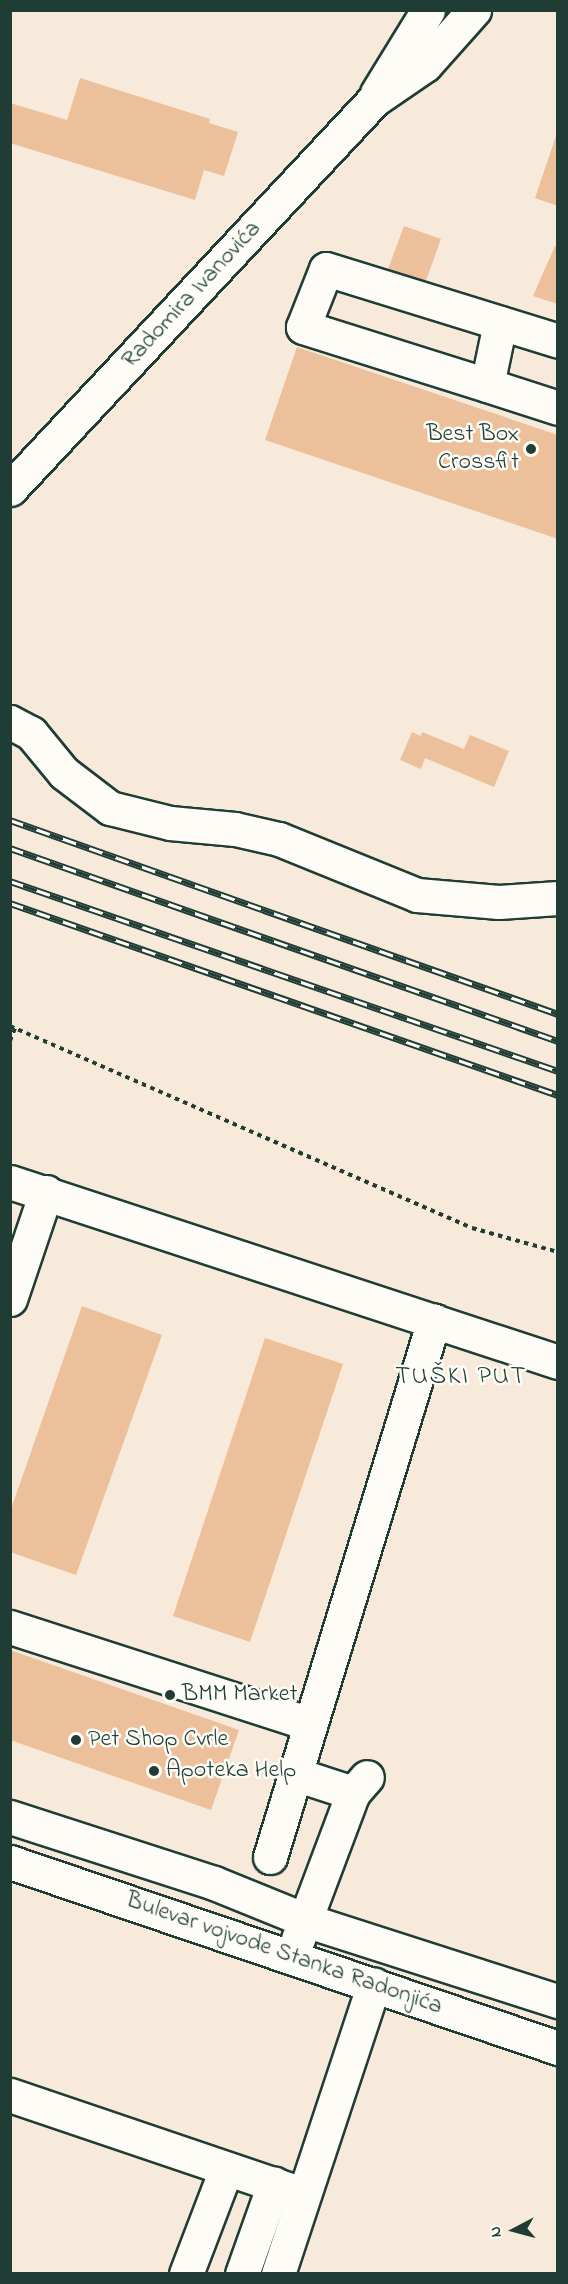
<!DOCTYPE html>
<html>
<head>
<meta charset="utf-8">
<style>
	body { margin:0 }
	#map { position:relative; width:568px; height:2284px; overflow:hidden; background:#f8eadb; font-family:"Indie Flower",sans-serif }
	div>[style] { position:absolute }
	.building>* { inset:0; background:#ebc09a }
	.path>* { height:4px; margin-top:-2px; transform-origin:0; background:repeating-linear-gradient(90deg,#1f3d34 0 4.5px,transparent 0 9px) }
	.roads { filter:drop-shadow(2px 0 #1f3d34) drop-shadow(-2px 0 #1f3d34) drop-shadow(0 2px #1f3d34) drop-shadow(0 -2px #1f3d34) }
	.minor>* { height:33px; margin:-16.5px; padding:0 16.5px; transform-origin:16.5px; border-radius:16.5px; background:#fdfcf7 }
	.major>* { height:33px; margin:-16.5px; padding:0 16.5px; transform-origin:16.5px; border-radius:16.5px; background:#fdfcf7 }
	.rail>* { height:7px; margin-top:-3.5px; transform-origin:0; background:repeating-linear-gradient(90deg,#fdfcf7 0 14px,#1f3d34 0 28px); box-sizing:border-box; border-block:2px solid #1f3d34 }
	.dots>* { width:16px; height:16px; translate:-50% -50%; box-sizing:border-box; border:3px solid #fdfcf7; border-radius:50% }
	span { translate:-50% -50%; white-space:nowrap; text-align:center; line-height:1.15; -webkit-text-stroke:5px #fdfcf7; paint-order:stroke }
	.street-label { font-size:24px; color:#1f3d34 }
	.poi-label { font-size:24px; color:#1f3d34 }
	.right { translate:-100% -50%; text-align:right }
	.left { translate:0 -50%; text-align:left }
	.neighbourhood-label { font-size:26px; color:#1f3d34; letter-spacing:1.5px }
	.frame { position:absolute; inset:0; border:12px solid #1f3d34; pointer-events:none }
	.north { position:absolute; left:484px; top:2200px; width:60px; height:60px; -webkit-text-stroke:4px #fdfcf7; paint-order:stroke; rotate:264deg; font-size:16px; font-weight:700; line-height:24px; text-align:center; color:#1f3d34 }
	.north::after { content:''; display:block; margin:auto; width:21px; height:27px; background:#1f3d34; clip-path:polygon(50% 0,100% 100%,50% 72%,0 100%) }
</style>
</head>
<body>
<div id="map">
	<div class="building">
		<i style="clip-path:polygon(80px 78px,210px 119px,209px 123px,238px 132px,224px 176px,204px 170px,195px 200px,10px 143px,10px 103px,67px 120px)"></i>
		<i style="clip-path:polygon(557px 133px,558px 133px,558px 206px,535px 198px)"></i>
		<i style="clip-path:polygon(404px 226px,441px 239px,425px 283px,388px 269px)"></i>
		<i style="clip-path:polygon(555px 246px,558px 247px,558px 304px,533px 296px)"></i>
		<i style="clip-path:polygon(297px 347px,558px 435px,558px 539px,265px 440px)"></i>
		<i style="clip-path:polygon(412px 732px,421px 736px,422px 732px,464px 749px,470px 735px,509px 751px,494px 787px,425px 758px,421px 769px,400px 760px)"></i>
		<i style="clip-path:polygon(82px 1306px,162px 1335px,76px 1575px,10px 1552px,10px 1512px)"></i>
		<i style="clip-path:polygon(265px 1338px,343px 1364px,250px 1642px,173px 1616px)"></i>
		<i style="clip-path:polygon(10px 1650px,239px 1730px,211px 1810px,10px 1740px)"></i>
	</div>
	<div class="path">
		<i style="left:10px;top:1026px;width:504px;rotate:23.62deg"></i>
		<i style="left:472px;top:1228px;width:89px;rotate:15.6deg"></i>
		<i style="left:10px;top:1041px;width:14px;rotate:-69deg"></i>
	</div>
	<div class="roads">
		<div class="minor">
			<i style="left:500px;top:323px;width:63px;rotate:101.8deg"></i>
			<i style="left:487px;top:385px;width:75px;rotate:17.9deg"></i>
			<i style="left:487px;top:385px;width:193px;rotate:-162.5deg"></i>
			<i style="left:303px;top:327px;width:62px;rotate:-68.4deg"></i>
			<i style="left:326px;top:269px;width:243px;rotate:17.2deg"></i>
			<i style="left:10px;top:722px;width:24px;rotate:28deg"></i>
			<i style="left:31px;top:733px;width:52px;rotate:50.5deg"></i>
			<i style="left:64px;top:773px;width:58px;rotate:37.3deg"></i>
			<i style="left:110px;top:808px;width:62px;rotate:14deg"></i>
			<i style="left:170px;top:823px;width:65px;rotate:5.3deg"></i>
			<i style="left:235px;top:829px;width:45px;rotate:12.8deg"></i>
			<i style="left:279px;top:839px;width:149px;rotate:22.1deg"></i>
			<i style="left:417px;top:895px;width:82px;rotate:4.9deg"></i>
			<i style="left:499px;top:902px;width:59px;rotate:-3.9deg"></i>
			<i style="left:10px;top:1182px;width:577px;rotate:18.18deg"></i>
			<i style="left:10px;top:1299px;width:113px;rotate:-71.4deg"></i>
			<i style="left:10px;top:1627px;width:315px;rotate:17.9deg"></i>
			<i style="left:295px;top:1774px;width:61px;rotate:18.1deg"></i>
			<i style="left:10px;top:1817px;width:214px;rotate:17.9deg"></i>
			<i style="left:214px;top:1883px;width:98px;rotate:22.1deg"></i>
			<i style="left:305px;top:1920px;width:266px;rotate:17.8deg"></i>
			<i style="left:270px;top:1857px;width:561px;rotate:-73.02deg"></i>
			<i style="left:10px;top:1862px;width:579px;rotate:18.75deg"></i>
			<i style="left:298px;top:1939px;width:156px;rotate:-69.4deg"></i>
			<i style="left:353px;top:1793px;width:21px;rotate:-49deg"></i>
			<i style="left:10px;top:2095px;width:308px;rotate:18.7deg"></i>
			<i style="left:186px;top:2274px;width:112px;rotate:-69.1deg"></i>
			<i style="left:242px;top:2274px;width:96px;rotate:-70.4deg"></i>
			<i style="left:278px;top:2274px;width:305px;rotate:-71.7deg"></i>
		</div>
		<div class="major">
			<i style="left:377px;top:93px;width:97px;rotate:-58.4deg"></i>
			<i style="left:10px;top:489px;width:533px;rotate:-46.9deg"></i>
			<i style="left:374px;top:100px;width:62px;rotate:-34.5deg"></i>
			<i style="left:425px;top:65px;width:74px;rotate:-48.3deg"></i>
		</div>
	</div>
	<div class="rail">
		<i style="left:10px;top:820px;width:581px;rotate:19.49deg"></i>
		<i style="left:10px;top:848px;width:581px;rotate:19.4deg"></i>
		<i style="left:10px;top:881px;width:580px;rotate:19.12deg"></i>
		<i style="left:10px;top:903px;width:581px;rotate:19.31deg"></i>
	</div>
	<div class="dots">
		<i style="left:531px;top:449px;background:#1f3d34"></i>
		<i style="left:170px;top:1695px;background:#1f3d34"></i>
		<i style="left:76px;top:1740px;background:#1f3d34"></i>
		<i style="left:154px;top:1771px;background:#1f3d34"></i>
	</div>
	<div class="street-label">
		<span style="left:192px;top:295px;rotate:-47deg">Radomira Ivanovića</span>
		<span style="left:284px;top:1954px;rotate:19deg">Bulevar vojvode Stanka Radonjića</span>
	</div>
	<div class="poi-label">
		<span class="right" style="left:519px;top:449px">Best Box<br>Crossfit</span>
		<span class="left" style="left:182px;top:1695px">BMM Market</span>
		<span class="left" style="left:88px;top:1740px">Pet Shop Cvrle</span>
		<span class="left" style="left:166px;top:1771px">Apoteka Help</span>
	</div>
	<div class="neighbourhood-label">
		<span style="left:461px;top:1378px">TUŠKI PUT</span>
	</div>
	<div class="frame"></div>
	<div class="north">N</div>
</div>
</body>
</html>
